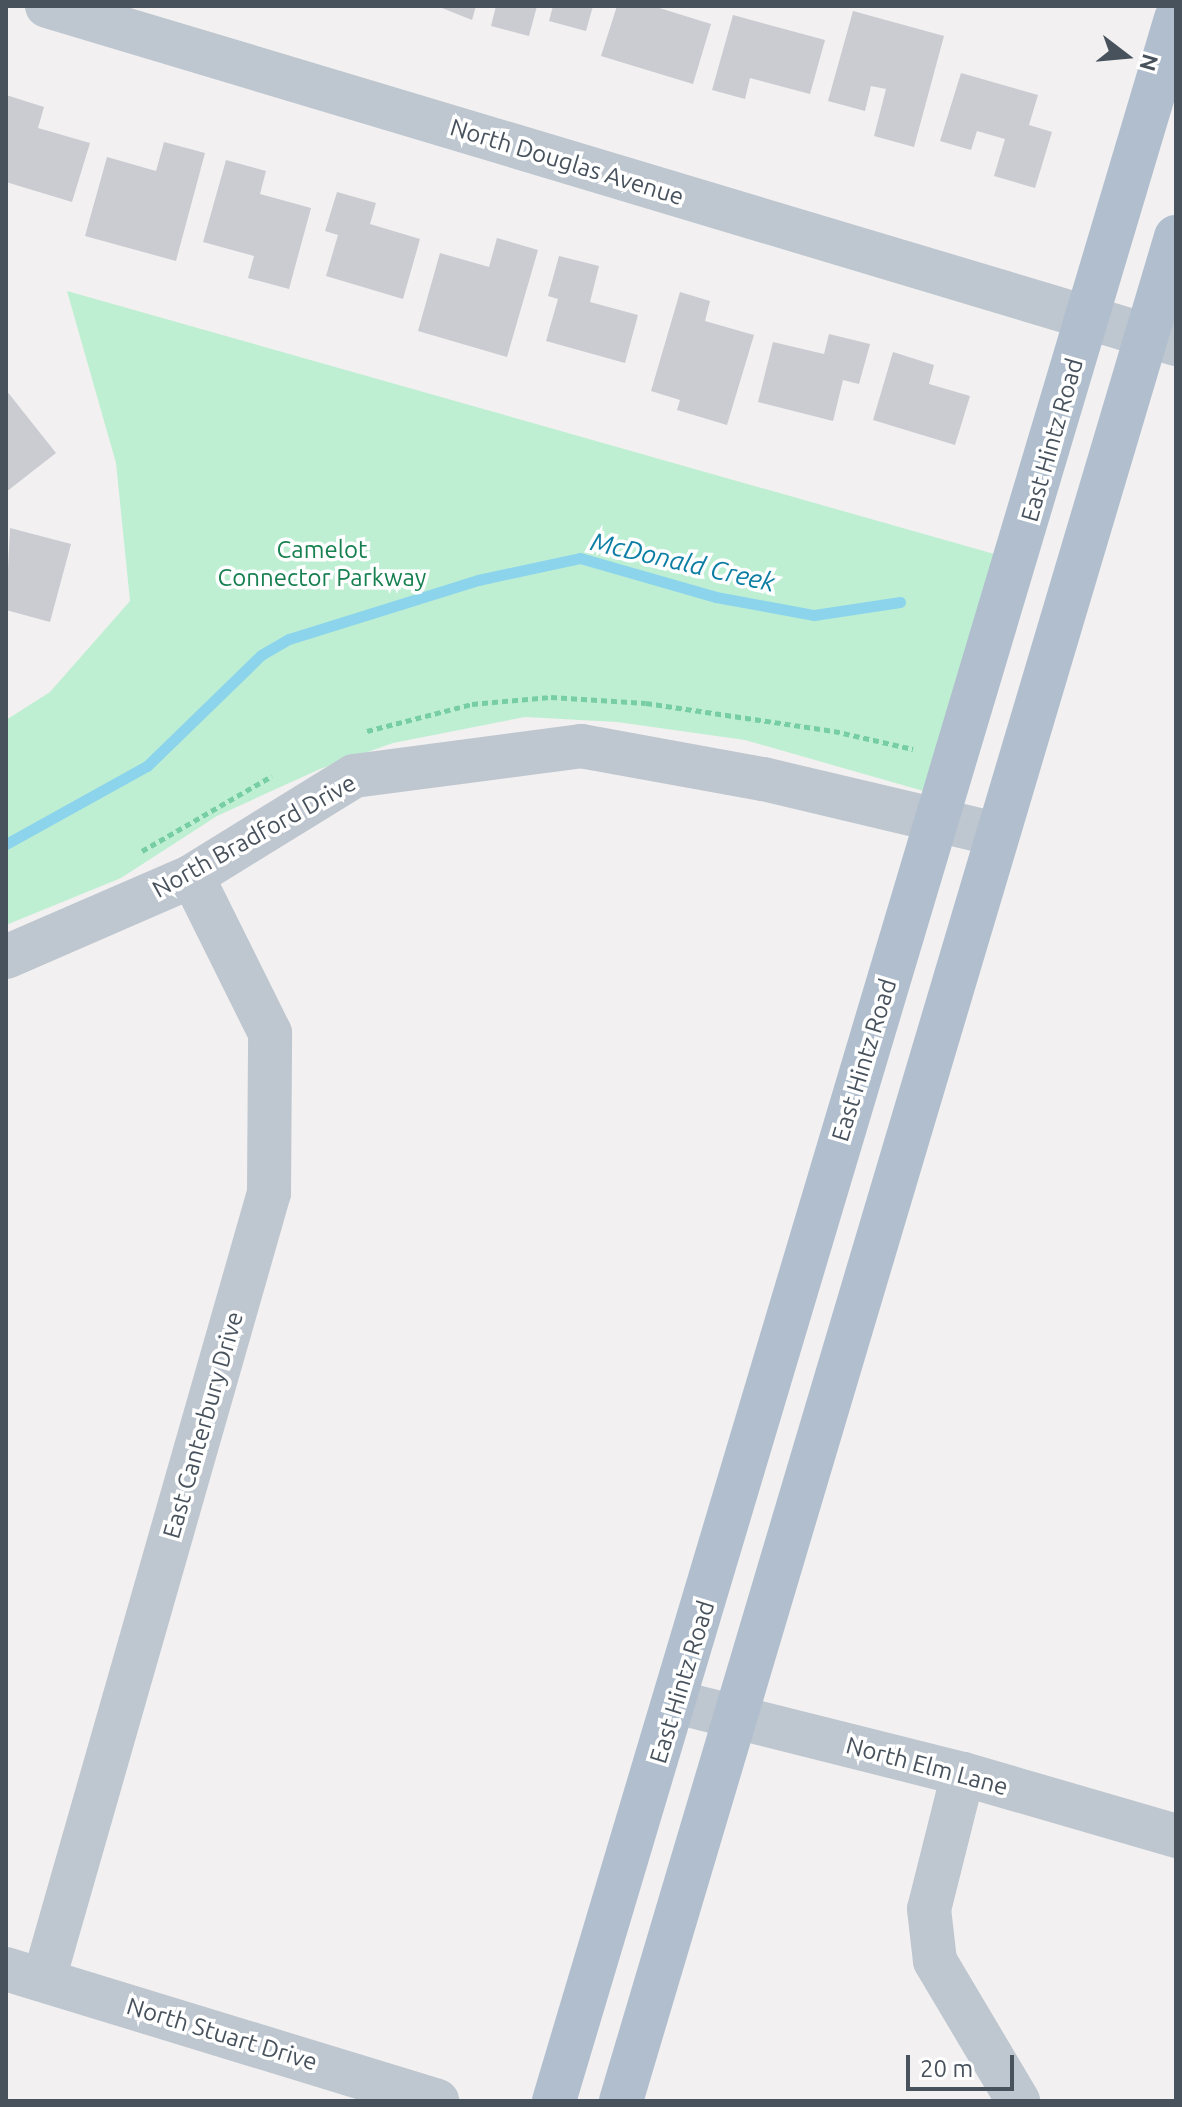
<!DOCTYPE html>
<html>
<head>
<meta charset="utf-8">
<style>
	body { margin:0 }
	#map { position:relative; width:1182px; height:2107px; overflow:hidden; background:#f2f0f0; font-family:Ubuntu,sans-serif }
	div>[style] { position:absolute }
	.green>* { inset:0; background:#bfefd3 }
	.stream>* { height:11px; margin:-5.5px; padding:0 5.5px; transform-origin:5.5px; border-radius:5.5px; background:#8cd4ec }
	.building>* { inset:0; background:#caccd2 }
	.path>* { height:5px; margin-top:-2.5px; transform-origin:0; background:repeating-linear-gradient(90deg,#77cea6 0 6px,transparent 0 10px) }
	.minor>* { height:44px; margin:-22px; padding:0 22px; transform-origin:22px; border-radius:22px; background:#bec6cf }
	.major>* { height:44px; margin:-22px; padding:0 22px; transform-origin:22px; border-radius:22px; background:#b0bece }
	span { translate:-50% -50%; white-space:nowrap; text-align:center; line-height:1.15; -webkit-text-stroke:7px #fff; paint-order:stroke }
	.street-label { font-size:24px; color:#48525d }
	.park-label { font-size:24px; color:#178050 }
	.water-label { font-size:26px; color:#0c7ea4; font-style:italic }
	.frame { position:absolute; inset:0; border:8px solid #48525d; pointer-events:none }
	.north { position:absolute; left:1086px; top:16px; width:80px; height:80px; -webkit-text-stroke:6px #fff; paint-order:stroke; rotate:106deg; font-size:22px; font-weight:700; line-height:32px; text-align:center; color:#48525d }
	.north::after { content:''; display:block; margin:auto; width:28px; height:36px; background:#48525d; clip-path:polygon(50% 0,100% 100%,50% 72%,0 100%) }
	.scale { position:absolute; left:906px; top:2055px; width:108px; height:36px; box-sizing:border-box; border:4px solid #48525d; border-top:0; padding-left:10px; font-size:24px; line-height:28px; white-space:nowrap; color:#48525d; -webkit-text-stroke:6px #fff; paint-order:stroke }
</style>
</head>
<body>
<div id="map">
	<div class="green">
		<i style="clip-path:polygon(67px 291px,998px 555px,927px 792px,745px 740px,617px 722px,525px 717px,393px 743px,320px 769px,217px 816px,121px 878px,6px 925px,6px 720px,50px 692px,130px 601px,116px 463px)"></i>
	</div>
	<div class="stream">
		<i style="left:6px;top:844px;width:161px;rotate:-29deg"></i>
		<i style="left:147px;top:766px;width:159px;rotate:-44.2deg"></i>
		<i style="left:261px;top:655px;width:32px;rotate:-30deg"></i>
		<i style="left:289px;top:639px;width:198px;rotate:-17.3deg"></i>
		<i style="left:478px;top:580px;width:104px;rotate:-12.2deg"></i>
		<i style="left:580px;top:558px;width:141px;rotate:16deg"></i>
		<i style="left:716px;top:597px;width:100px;rotate:10.4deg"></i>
		<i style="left:814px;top:615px;width:87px;rotate:-8.6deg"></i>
	</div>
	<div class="building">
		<i style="clip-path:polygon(437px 6px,476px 6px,472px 20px)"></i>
		<i style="clip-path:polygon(496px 6px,537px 6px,529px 36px,491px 26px)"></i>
		<i style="clip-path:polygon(553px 6px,593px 6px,586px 31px,549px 21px)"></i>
		<i style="clip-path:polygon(617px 6px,653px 6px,711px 24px,693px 84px,601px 56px)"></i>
		<i style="clip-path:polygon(853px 11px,944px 36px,914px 147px,874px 136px,886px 89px,871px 86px,865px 111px,828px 101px)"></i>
		<i style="clip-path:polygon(733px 15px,825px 40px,810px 94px,750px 78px,745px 99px,712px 90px)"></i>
		<i style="clip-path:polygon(961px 73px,1038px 95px,1029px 125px,1052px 132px,1035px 188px,994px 176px,1005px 139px,977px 131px,971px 150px,940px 141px)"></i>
		<i style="clip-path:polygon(6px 95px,44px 107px,38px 128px,90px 143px,72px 202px,6px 182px)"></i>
		<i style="clip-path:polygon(164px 142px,205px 153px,176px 261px,85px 236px,107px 157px,156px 171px)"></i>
		<i style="clip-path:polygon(226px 160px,266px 171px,260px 194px,311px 208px,289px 289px,248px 278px,254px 256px,203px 242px)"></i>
		<i style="clip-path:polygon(337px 192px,376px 203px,370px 224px,420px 239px,403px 299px,326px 276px,338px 235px,325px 231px)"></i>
		<i style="clip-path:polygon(497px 238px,538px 250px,507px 357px,418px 331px,440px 253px,489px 267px)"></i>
		<i style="clip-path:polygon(559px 256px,599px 266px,590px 302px,638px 315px,625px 363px,546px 341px,558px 299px,548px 296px)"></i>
		<i style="clip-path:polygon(680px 292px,710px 301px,705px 321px,754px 335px,727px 425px,677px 410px,680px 400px,651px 391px)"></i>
		<i style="clip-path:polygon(829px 334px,870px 344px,859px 384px,843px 380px,833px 421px,758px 402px,773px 342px,824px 354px)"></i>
		<i style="clip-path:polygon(893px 352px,934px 365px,929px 384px,970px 396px,955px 445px,873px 420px)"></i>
		<i style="clip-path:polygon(6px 390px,56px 453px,6px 492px)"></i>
		<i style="clip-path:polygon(10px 528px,71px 544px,50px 622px,6px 610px)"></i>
	</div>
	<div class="path">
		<i style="left:367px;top:731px;width:108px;rotate:-14.4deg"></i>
		<i style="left:472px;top:704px;width:79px;rotate:-5.1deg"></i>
		<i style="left:551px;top:697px;width:95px;rotate:3.6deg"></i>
		<i style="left:646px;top:703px;width:190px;rotate:8.5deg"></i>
		<i style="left:834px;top:731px;width:81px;rotate:12.8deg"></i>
		<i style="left:142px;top:851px;width:150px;rotate:-30deg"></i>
	</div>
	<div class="minor">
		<i style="left:47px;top:6px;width:1179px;rotate:16.67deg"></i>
		<i style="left:6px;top:957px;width:203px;rotate:-23.5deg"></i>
		<i style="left:192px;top:876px;width:190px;rotate:-31.7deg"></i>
		<i style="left:354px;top:776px;width:229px;rotate:-7.5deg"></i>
		<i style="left:581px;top:746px;width:185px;rotate:10.3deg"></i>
		<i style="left:763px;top:779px;width:239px;rotate:13.3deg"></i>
		<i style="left:676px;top:1702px;width:296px;rotate:14.1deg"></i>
		<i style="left:963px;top:1774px;width:222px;rotate:16.2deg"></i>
		<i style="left:963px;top:1774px;width:139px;rotate:104.1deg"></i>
		<i style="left:929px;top:1909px;width:52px;rotate:83.4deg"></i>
		<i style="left:935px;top:1961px;width:163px;rotate:59.3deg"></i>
		<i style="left:6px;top:1969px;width:451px;rotate:17deg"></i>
		<i style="left:44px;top:1979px;width:818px;rotate:-74.03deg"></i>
		<i style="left:269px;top:1193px;width:160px;rotate:-89.6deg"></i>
		<i style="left:270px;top:1033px;width:175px;rotate:-116.4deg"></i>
	</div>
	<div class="major">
		<i style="left:554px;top:2101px;width:2173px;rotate:-73.37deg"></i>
		<i style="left:621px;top:2101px;width:1945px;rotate:-73.42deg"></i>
	</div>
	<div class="street-label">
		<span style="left:567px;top:162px;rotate:17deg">North Douglas Avenue</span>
		<span style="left:1052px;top:440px;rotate:-74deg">East Hintz Road</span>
		<span style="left:254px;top:836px;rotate:-29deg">North Bradford Drive</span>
		<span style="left:864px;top:1060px;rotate:-73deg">East Hintz Road</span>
		<span style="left:203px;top:1425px;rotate:-74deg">East Canterbury Drive</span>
		<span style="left:682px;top:1682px;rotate:-73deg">East Hintz Road</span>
		<span style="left:927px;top:1766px;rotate:15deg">North Elm Lane</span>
		<span style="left:222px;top:2034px;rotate:17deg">North Stuart Drive</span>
	</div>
	<div class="park-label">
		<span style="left:322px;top:564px">Camelot<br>Connector Parkway</span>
	</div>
	<div class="water-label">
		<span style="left:683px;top:562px;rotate:13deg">McDonald Creek</span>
	</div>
	<div class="frame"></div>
	<div class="north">N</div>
	<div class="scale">20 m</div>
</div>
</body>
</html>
